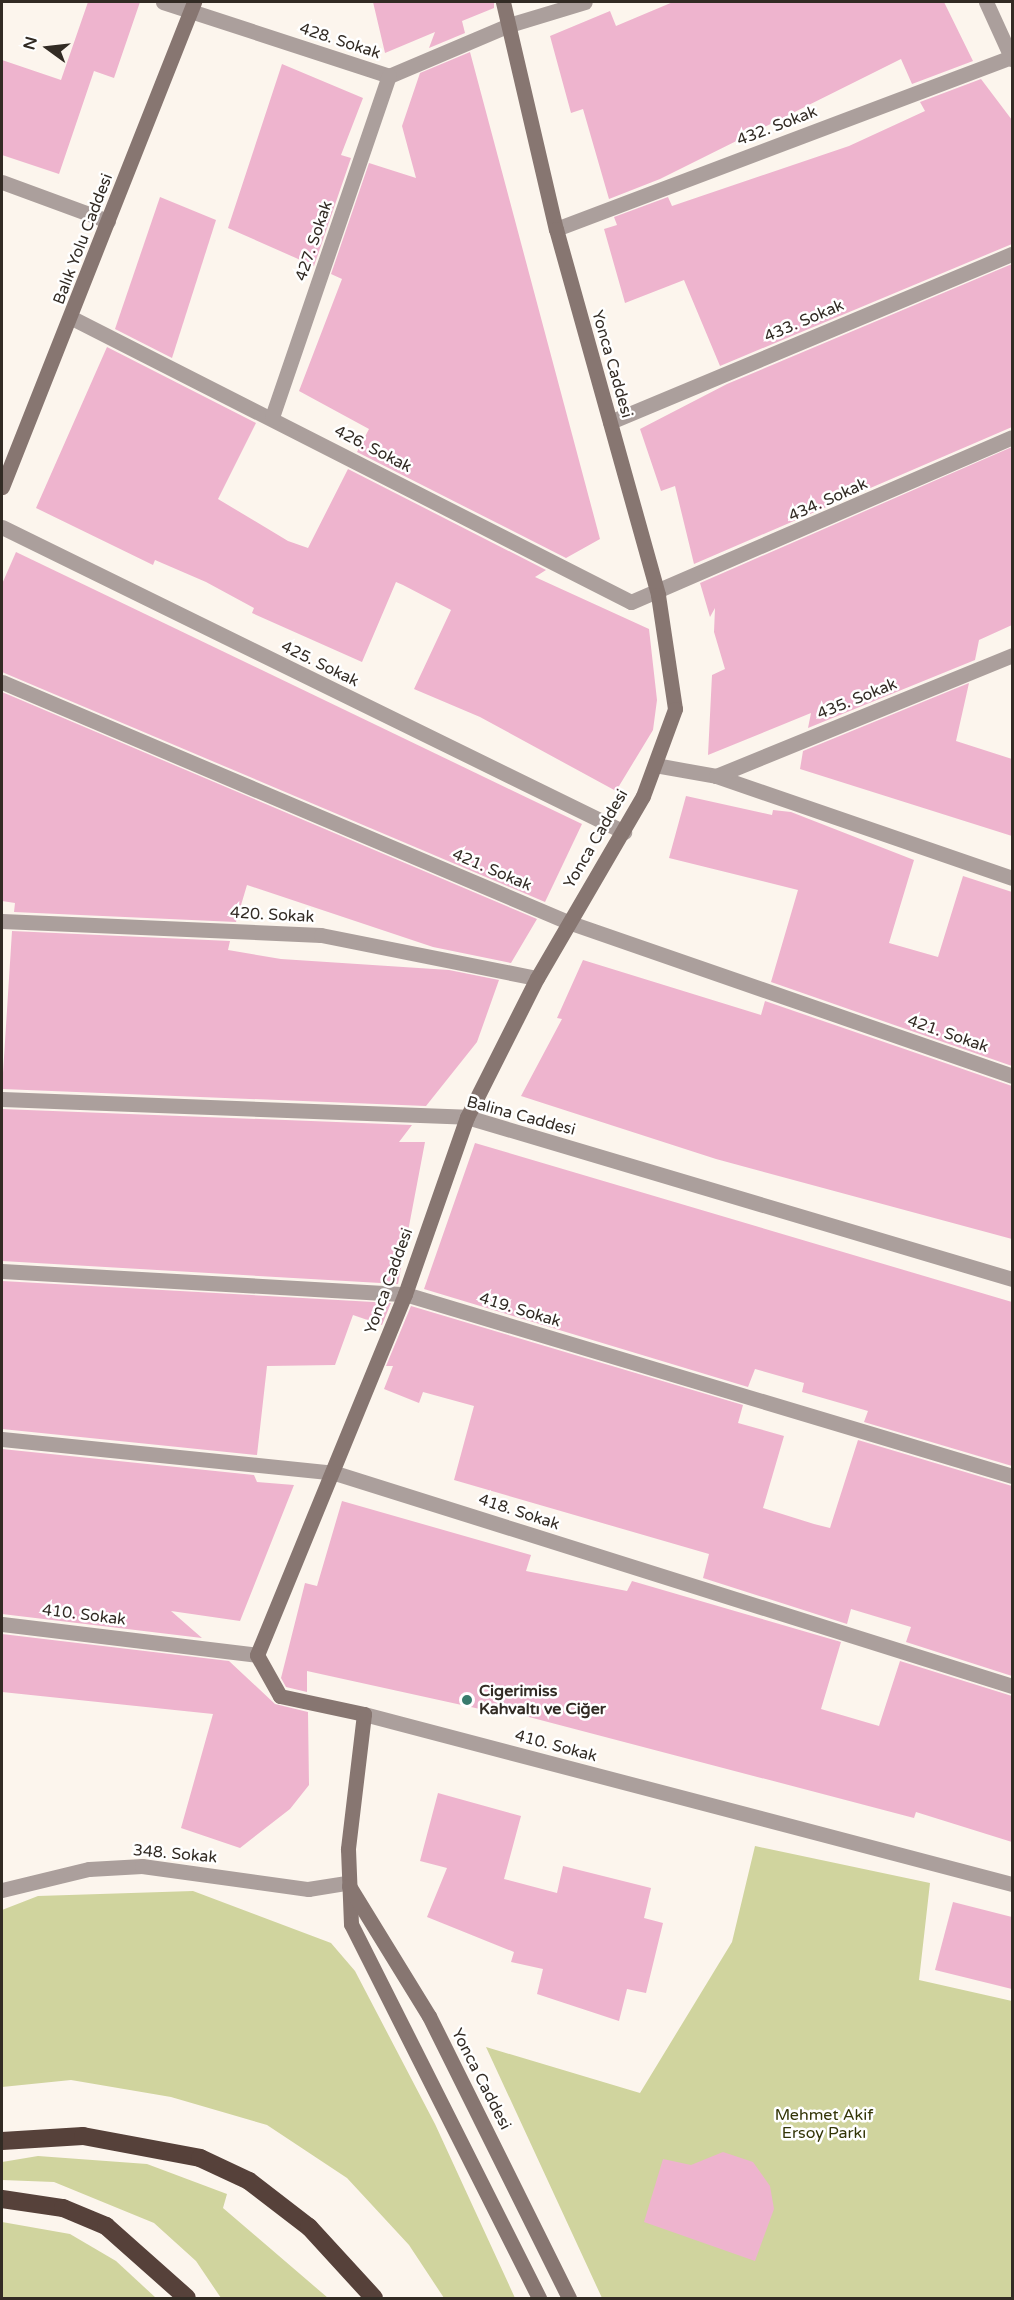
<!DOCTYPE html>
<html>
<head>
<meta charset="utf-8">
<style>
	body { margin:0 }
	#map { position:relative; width:1014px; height:2300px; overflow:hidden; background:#fcf5ed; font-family:"Varela Round",sans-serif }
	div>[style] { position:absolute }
	.green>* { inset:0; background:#d0d49e }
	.building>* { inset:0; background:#eeb4ce }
	.street>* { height:15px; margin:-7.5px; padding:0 7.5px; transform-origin:7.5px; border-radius:7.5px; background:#ab9f9c }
	.secondary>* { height:15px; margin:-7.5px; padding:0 7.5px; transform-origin:7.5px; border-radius:7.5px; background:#877671 }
	.highway>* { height:18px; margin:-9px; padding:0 9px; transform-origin:9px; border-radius:9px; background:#56413a }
	.dots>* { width:16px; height:16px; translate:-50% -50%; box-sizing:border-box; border:3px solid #fff; border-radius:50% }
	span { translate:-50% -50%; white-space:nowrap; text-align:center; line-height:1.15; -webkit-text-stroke:5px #fff; paint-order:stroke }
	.street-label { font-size:16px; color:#322b24 }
	.poi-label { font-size:16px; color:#322b24; font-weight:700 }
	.left { translate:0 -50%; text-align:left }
	.park-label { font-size:16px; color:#333507 }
	.frame { position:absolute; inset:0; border:3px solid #322b24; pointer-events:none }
	.north { position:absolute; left:18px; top:18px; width:60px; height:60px; -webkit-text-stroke:4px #fff; paint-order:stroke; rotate:285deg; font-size:16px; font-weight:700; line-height:24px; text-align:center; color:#322b24 }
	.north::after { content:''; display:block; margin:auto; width:21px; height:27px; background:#322b24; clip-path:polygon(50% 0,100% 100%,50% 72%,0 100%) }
</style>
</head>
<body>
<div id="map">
	<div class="green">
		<i style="clip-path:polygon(755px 1846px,930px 1883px,919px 1980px,1012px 2001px,1012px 2298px,602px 2298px,486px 2047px,640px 2093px,732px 1942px)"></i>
		<i style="clip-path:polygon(193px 1891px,331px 1943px,355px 1971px,435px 2124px,515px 2298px,444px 2298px,409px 2245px,347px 2178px,267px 2125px,171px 2097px,71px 2080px,2px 2087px,2px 1910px,38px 1896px)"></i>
		<i style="clip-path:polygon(38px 2156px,147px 2164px,227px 2194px,223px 2208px,328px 2298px,221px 2298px,196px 2261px,154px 2223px,54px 2182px,2px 2180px,2px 2162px)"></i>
		<i style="clip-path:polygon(2px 2222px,70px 2234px,116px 2261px,156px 2298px,2px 2298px)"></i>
	</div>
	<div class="building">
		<i style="clip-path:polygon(88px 2px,140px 2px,114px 78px,94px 71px,59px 174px,2px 155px,2px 60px,61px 80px)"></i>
		<i style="clip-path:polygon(373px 2px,494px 2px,494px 8px,462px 21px,465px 33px,429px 48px,435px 32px,385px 53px)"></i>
		<i style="clip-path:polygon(673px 2px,944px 2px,973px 61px,912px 84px,901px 59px,660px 179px,609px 199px,583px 109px,571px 113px,550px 36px,610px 11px,616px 26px)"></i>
		<i style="clip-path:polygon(470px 52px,600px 539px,566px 558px,357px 452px,369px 429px,299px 391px,342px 279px,331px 274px,369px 163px,416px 178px,402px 126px,420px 73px)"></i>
		<i style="clip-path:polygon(282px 64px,363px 98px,341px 155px,351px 158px,314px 266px,228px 228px)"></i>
		<i style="clip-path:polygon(981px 79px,1012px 120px,1012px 244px,720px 366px,684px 280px,625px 303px,604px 229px,617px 225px,614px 217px,668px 197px,672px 206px,849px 146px,925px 111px,920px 102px)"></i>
		<i style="clip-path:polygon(160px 197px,216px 220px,172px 358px,115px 329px)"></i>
		<i style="clip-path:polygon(1012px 264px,1012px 427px,694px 564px,675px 486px,661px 491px,640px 429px,727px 384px)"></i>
		<i style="clip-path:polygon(107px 347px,256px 423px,218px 499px,288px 541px,308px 548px,348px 469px,546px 570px,535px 577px,649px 629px,657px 700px,653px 730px,616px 791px,480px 717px,414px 689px,451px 610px,403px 585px,396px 582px,362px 662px,252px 613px,254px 608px,206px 582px,155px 560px,153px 565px,36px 508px)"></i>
		<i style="clip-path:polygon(1012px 447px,1012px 625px,979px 640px,975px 660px,808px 728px,811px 713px,708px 755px,712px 675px,725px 669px,714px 632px,715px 608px,710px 617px,700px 583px)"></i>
		<i style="clip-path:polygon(16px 552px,582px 824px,545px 902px,2px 672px,2px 584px)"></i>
		<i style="clip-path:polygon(969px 683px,956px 741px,1012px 759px,1012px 836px,800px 769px,803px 751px)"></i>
		<i style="clip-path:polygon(2px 692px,537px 919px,511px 963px,433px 947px,247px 885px,236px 922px,14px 912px,15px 903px,2px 901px)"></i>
		<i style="clip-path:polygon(686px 796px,772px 815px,773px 810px,791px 812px,914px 860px,889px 943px,938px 957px,963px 876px,1012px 892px,1012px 1066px,771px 982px,798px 890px,669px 858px)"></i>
		<i style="clip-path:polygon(12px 931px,230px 941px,228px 950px,281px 959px,449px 970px,499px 980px,477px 1042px,426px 1106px,2px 1089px)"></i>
		<i style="clip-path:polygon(583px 960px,761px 1015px,765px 1001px,1012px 1086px,1012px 1239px,716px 1159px,521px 1096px,562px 1019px,557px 1018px)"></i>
		<i style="clip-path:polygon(2px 1109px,412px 1125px,399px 1142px,425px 1142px,398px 1284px,2px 1261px)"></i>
		<i style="clip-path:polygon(475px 1143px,1012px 1302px,1012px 1466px,864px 1422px,868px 1411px,802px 1392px,804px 1383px,755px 1369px,748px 1387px,424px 1289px)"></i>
		<i style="clip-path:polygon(2px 1281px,391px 1303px,382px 1325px,353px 1315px,335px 1365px,267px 1366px,257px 1455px,2px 1429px)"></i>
		<i style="clip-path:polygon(411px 1306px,743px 1405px,738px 1423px,784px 1436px,763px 1508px,814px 1524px,830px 1528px,858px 1440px,1012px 1486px,1012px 1676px,906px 1642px,911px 1627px,851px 1609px,847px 1624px,703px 1578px,709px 1554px,454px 1480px,474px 1406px,423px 1392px,419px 1403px,384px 1389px,393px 1366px,386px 1366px)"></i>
		<i style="clip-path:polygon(2px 1449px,254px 1475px,257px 1482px,294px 1485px,240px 1621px,171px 1611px,202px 1638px,2px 1614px)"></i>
		<i style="clip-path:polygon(342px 1501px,531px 1555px,526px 1571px,627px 1591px,632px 1581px,841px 1642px,821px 1709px,879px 1726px,900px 1661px,1012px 1696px,1012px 1842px,916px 1812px,914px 1818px,491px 1707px,489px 1711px,307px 1671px,307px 1692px,286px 1687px,281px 1678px,305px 1583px,317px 1586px)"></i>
		<i style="clip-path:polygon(2px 1634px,229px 1661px,275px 1704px,308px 1712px,309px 1785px,290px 1809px,240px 1848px,181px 1828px,213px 1714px,2px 1692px)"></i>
		<i style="clip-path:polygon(438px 1793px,521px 1816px,504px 1879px,557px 1893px,563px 1866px,651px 1888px,644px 1918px,663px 1923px,646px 1993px,627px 1989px,619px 2021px,537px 1994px,543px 1969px,511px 1962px,514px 1952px,427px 1917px,447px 1868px,420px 1861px)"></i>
		<i style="clip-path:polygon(953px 1902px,1012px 1917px,1012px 1989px,935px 1970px)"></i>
		<i style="clip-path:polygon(723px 2152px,753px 2162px,770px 2186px,774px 2209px,755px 2261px,644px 2222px,663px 2159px,691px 2165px)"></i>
	</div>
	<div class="street">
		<i style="left:163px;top:2px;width:238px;rotate:18.1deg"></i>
		<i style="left:389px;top:76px;width:130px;rotate:-23deg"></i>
		<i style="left:509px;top:25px;width:79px;rotate:-16.8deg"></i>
		<i style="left:986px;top:2px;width:63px;rotate:65.5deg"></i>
		<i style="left:2px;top:182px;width:113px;rotate:20.2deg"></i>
		<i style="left:556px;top:229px;width:486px;rotate:-20.7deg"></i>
		<i style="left:72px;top:318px;width:627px;rotate:26.93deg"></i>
		<i style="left:631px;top:602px;width:415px;rotate:-23.4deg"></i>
		<i style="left:272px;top:417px;width:361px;rotate:-71.1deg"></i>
		<i style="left:610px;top:422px;width:436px;rotate:-22.7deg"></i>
		<i style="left:2px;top:527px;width:693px;rotate:26.12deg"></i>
		<i style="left:2px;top:682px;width:615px;rotate:22.98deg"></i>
		<i style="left:568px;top:922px;width:470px;rotate:19.1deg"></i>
		<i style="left:655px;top:765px;width:62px;rotate:10.2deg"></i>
		<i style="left:716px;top:776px;width:313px;rotate:19deg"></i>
		<i style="left:716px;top:776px;width:320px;rotate:-22.2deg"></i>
		<i style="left:2px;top:921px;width:319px;rotate:2.5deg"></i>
		<i style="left:321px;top:935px;width:220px;rotate:11.3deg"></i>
		<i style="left:2px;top:1099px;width:465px;rotate:2.2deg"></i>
		<i style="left:467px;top:1117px;width:569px;rotate:16.55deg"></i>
		<i style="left:2px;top:1271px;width:404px;rotate:3.3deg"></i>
		<i style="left:405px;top:1294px;width:634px;rotate:16.69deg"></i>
		<i style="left:2px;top:1439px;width:335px;rotate:5.8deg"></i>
		<i style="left:335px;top:1473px;width:710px;rotate:17.46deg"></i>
		<i style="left:2px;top:1624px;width:257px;rotate:6.9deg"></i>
		<i style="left:364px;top:1714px;width:670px;rotate:14.7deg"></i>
		<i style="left:2px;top:1890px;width:89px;rotate:-13.6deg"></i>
		<i style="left:89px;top:1869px;width:53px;rotate:-3.2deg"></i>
		<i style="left:142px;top:1866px;width:168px;rotate:7.9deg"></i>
		<i style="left:308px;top:1889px;width:39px;rotate:-9deg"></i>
	</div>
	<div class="secondary">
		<i style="left:503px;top:2px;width:233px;rotate:76.9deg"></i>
		<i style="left:556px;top:229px;width:380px;rotate:74.4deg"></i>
		<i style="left:658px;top:595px;width:115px;rotate:81.5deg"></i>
		<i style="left:675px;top:709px;width:93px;rotate:110.2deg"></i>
		<i style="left:643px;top:796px;width:211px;rotate:120.2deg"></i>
		<i style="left:537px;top:978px;width:156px;rotate:116.7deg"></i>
		<i style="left:467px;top:1117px;width:188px;rotate:109.3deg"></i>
		<i style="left:405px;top:1294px;width:390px;rotate:112.3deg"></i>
		<i style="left:257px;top:1655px;width:47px;rotate:60.7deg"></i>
		<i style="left:280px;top:1696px;width:86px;rotate:12.1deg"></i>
		<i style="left:364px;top:1714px;width:136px;rotate:96.8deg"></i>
		<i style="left:348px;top:1849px;width:75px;rotate:87.7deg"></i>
		<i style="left:351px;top:1924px;width:419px;rotate:63.3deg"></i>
		<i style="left:2px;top:487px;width:522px;rotate:-68.4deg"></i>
		<i style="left:349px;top:1886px;width:153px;rotate:58.4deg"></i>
		<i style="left:429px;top:2016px;width:315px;rotate:63.6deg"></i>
	</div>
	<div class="highway">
		<i style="left:2px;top:2141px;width:81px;rotate:-3.5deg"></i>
		<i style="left:83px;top:2136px;width:119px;rotate:10.6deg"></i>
		<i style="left:200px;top:2158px;width:54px;rotate:25.1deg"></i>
		<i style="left:249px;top:2181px;width:76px;rotate:37.5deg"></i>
		<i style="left:309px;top:2227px;width:96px;rotate:47.5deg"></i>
		<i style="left:2px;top:2199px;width:62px;rotate:8.4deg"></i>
		<i style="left:63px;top:2208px;width:47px;rotate:22.7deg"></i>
		<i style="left:106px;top:2226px;width:108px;rotate:41.6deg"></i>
	</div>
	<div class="dots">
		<i style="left:467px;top:1700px;background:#387b6d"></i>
	</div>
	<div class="street-label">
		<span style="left:340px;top:41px;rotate:18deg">428. Sokak</span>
		<span style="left:777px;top:126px;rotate:-21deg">432. Sokak</span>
		<span style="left:83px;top:239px;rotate:-69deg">Balık Yolu Caddesi</span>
		<span style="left:314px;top:241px;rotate:-71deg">427. Sokak</span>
		<span style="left:804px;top:321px;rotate:-23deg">433. Sokak</span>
		<span style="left:612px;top:364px;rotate:74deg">Yonca Caddesi</span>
		<span style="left:373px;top:449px;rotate:27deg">426. Sokak</span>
		<span style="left:828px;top:500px;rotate:-24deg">434. Sokak</span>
		<span style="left:320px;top:664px;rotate:26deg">425. Sokak</span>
		<span style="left:857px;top:699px;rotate:-22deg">435. Sokak</span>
		<span style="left:596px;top:839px;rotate:-60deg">Yonca Caddesi</span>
		<span style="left:492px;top:870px;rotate:23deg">421. Sokak</span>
		<span style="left:272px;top:915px;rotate:3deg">420. Sokak</span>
		<span style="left:948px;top:1034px;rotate:19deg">421. Sokak</span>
		<span style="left:521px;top:1116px;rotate:15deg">Balina Caddesi</span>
		<span style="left:389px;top:1281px;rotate:-70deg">Yonca Caddesi</span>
		<span style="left:520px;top:1310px;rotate:17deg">419. Sokak</span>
		<span style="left:519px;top:1512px;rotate:18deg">418. Sokak</span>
		<span style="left:84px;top:1615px;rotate:7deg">410. Sokak</span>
		<span style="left:556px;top:1746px;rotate:15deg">410. Sokak</span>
		<span style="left:175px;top:1854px;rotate:5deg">348. Sokak</span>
		<span style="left:481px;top:2079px;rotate:63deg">Yonca Caddesi</span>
	</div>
	<div class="poi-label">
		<span class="left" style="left:479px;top:1700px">Cigerimiss<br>Kahvaltı ve Ciğer</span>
	</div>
	<div class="park-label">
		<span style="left:824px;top:2124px">Mehmet Akif<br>Ersoy Parkı</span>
	</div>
	<div class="frame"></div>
	<div class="north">N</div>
</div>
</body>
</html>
